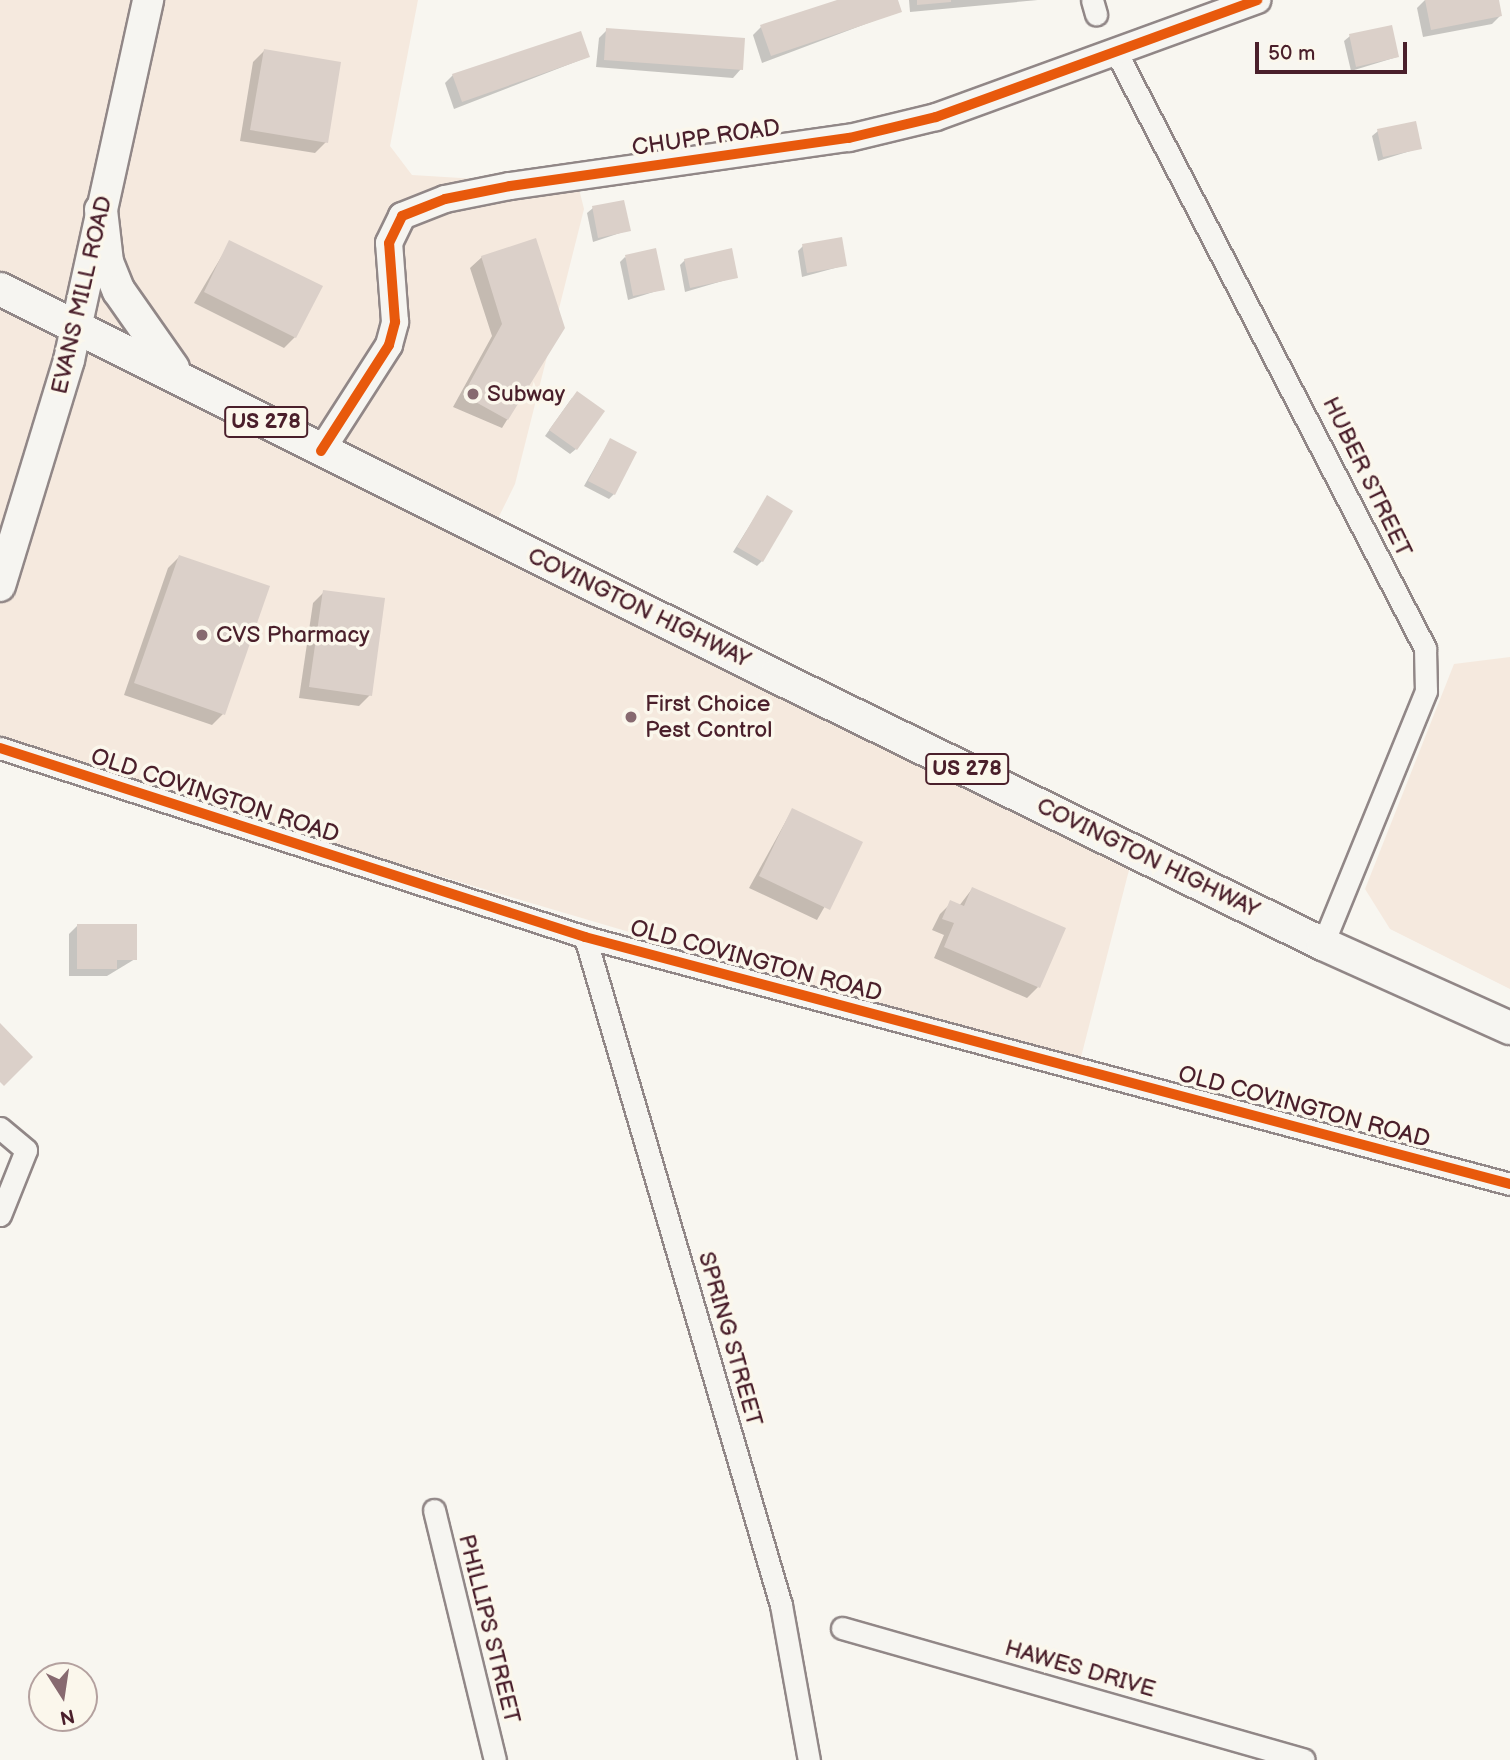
<!DOCTYPE html>
<html>
<head>
<meta charset="utf-8">
<style>
	body { margin:0 }
	#map { position:relative; width:1510px; height:1760px; overflow:hidden; background:#f8f6f0; font-family:"Balsamiq Sans",sans-serif }
	div>[style] { position:absolute }
	.built>* { inset:0; background:#f5e9de }
	.shadow>* { inset:0; background:#0003 }
	.building>* { inset:0; background:#dbd0c9 }
	.roads { filter:drop-shadow(2px 0 #918787) drop-shadow(-2px 0 #918787) drop-shadow(0 2px #918787) drop-shadow(0 -2px #918787) }
	.minor>* { height:21px; margin:-10.5px; padding:0 10.5px; transform-origin:10.5px; border-radius:10.5px; background:#f6f5f1 }
	.tertiary>* { height:26px; margin:-13px; padding:0 13px; transform-origin:13px; border-radius:13px; background:#f6f5f1 }
	.secondary>* { height:30px; margin:-15px; padding:0 15px; transform-origin:15px; border-radius:15px; background:#f6f5f1 }
	.primary>* { height:32px; margin:-16px; padding:0 16px; transform-origin:16px; border-radius:16px; background:#f6f5f1 }
	.cycleway>* { height:10px; margin:-5px; padding:0 5px; transform-origin:5px; border-radius:5px; background:#e8590c }
	.dots>* { width:19px; height:19px; translate:-50% -50%; box-sizing:border-box; border:4px solid #fbf7ec; border-radius:50% }
	span { translate:-50% -50%; white-space:nowrap; text-align:center; line-height:1.15; -webkit-text-stroke:7px #fbf7ec; paint-order:stroke }
	.shield-label span { padding:2px 5px; background:#fbf7ec; border:2px solid; border-radius:5px; -webkit-text-stroke-width:0 }
	.shield-label { font-size:21px; color:#4a1f2b; font-weight:700 }
	.street-label { font-size:23px; color:#4a1f2b }
	.poi-label { font-size:23px; color:#4a1f2b }
	.left { translate:0 -50%; text-align:left }
	.north { position:absolute; left:28px; top:1662px; width:70px; height:70px; box-sizing:border-box; background:#fbf7ec; border:2px solid #b4a19f; border-radius:50%; rotate:168deg; font-size:19px; font-weight:700; line-height:28px; text-align:center; color:#4a1f2b }
	.north::after { content:''; display:block; margin:auto; width:24px; height:32px; background:#876a70; clip-path:polygon(50% 0,100% 100%,50% 72%,0 100%) }
	.scale { position:absolute; left:1255px; top:42px; width:152px; height:32px; box-sizing:border-box; border:4px solid #4a1f2b; border-top:0; padding-left:9px; font-size:21px; line-height:24px; white-space:nowrap; color:#4a1f2b; -webkit-text-stroke:5px #fbf7ec; paint-order:stroke }
</style>
</head>
<body>
<div id="map">
	<div class="built">
		<i style="clip-path:polygon(0 0,418px 0,390px 146px,412px 175px,578px 185px,584px 209px,515px 484px,482px 551px,1129px 870px,1079px 1065px,0 746px)"></i>
		<i style="clip-path:polygon(1510px 657px,1510px 989px,1390px 929px,1365px 889px,1454px 664px)"></i>
	</div>
	<div class="shadow">
		<i style="clip-path:polygon(842px 0,896px 0,900px 11px,762px 63px,753px 35px,761px 27px)"></i>
		<i style="clip-path:polygon(909px 0,1038px 0,910px 12px)"></i>
		<i style="clip-path:polygon(1425px 0,1497px 0,1500px 16px,1492px 24px,1423px 37px,1417px 8px)"></i>
		<i style="clip-path:polygon(607px 30px,741px 69px,733px 78px,596px 67px,599px 38px)"></i>
		<i style="clip-path:polygon(1350px 36px,1397px 57px,1351px 71px,1344px 41px)"></i>
		<i style="clip-path:polygon(264px 51px,326px 142px,315px 153px,240px 141px,253px 62px)"></i>
		<i style="clip-path:polygon(588px 57px,454px 109px,445px 83px,453px 75px)"></i>
		<i style="clip-path:polygon(1378px 131px,1420px 148px,1378px 161px,1372px 136px)"></i>
		<i style="clip-path:polygon(593px 208px,629px 230px,593px 242px,587px 213px)"></i>
		<i style="clip-path:polygon(230px 242px,295px 337px,284px 348px,194px 303px)"></i>
		<i style="clip-path:polygon(803px 246px,846px 265px,802px 277px,798px 251px)"></i>
		<i style="clip-path:polygon(482px 257px,563px 328px,502px 428px,453px 407px,492px 336px,470px 268px)"></i>
		<i style="clip-path:polygon(625px 257px,663px 289px,628px 300px,620px 262px)"></i>
		<i style="clip-path:polygon(685px 260px,736px 277px,685px 292px,680px 265px)"></i>
		<i style="clip-path:polygon(572px 398px,576px 449px,570px 454px,545px 436px)"></i>
		<i style="clip-path:polygon(610px 440px,614px 494px,609px 499px,584px 486px)"></i>
		<i style="clip-path:polygon(767px 498px,762px 561px,757px 566px,733px 552px)"></i>
		<i style="clip-path:polygon(179px 557px,223px 714px,212px 725px,124px 695px,168px 568px)"></i>
		<i style="clip-path:polygon(324px 592px,370px 695px,359px 706px,299px 698px,313px 603px)"></i>
		<i style="clip-path:polygon(792px 810px,861px 843px,817px 920px,749px 888px)"></i>
		<i style="clip-path:polygon(972px 889px,1038px 987px,1027px 998px,934px 958px,944px 935px,932px 930px,940px 914px,951px 903px,959px 906px)"></i>
		<i style="clip-path:polygon(77px 926px,135px 959px,107px 976px,69px 976px,69px 934px)"></i>
	</div>
	<div class="building">
		<i style="clip-path:polygon(837px 0,898px 0,902px 12px,771px 56px,760px 25px)"></i>
		<i style="clip-path:polygon(917px 0,951px 0,951px 2px,917px 5px)"></i>
		<i style="clip-path:polygon(1425px 0,1499px 0,1502px 16px,1431px 30px)"></i>
		<i style="clip-path:polygon(1392px 25px,1399px 57px,1356px 67px,1349px 34px)"></i>
		<i style="clip-path:polygon(606px 28px,745px 38px,743px 70px,604px 60px)"></i>
		<i style="clip-path:polygon(581px 31px,590px 57px,462px 102px,452px 74px)"></i>
		<i style="clip-path:polygon(264px 49px,341px 62px,328px 143px,250px 130px)"></i>
		<i style="clip-path:polygon(1416px 121px,1422px 149px,1383px 157px,1377px 129px)"></i>
		<i style="clip-path:polygon(624px 200px,631px 231px,598px 238px,592px 206px)"></i>
		<i style="clip-path:polygon(842px 237px,847px 266px,807px 273px,802px 244px)"></i>
		<i style="clip-path:polygon(536px 238px,565px 328px,508px 420px,463px 395px,502px 324px,481px 256px)"></i>
		<i style="clip-path:polygon(229px 240px,323px 286px,296px 338px,204px 292px)"></i>
		<i style="clip-path:polygon(656px 248px,665px 290px,633px 296px,625px 255px)"></i>
		<i style="clip-path:polygon(732px 248px,738px 278px,690px 288px,684px 259px)"></i>
		<i style="clip-path:polygon(577px 391px,605px 411px,577px 450px,549px 430px)"></i>
		<i style="clip-path:polygon(610px 438px,637px 452px,615px 495px,588px 481px)"></i>
		<i style="clip-path:polygon(767px 495px,793px 511px,763px 562px,737px 547px)"></i>
		<i style="clip-path:polygon(179px 555px,270px 586px,225px 715px,134px 683px)"></i>
		<i style="clip-path:polygon(323px 590px,385px 598px,372px 696px,309px 687px)"></i>
		<i style="clip-path:polygon(792px 808px,863px 842px,830px 910px,759px 876px)"></i>
		<i style="clip-path:polygon(972px 887px,1066px 928px,1040px 988px,944px 947px,954px 923px,942px 919px,950px 900px,964px 906px)"></i>
		<i style="clip-path:polygon(77px 924px,137px 924px,137px 960px,117px 960px,117px 969px,77px 969px)"></i>
		<i style="clip-path:polygon(0 1023px,33px 1057px,4px 1086px,0 1082px)"></i>
	</div>
	<div class="roads">
		<div class="minor">
			<i style="left:1092px;top:0;width:15px;rotate:74deg"></i>
			<i style="left:1115px;top:50px;width:674px;rotate:62.6deg"></i>
			<i style="left:1425px;top:648px;width:43px;rotate:88.7deg"></i>
			<i style="left:1426px;top:691px;width:273px;rotate:112.2deg"></i>
			<i style="left:0;top:748px;width:615px;rotate:17.9deg"></i>
			<i style="left:585px;top:937px;width:957px;rotate:14.95deg"></i>
			<i style="left:585px;top:937px;width:696px;rotate:73.65deg"></i>
			<i style="left:781px;top:1605px;width:158px;rotate:79.8deg"></i>
			<i style="left:0;top:1128px;width:34px;rotate:40deg"></i>
			<i style="left:26px;top:1150px;width:70px;rotate:111.8deg"></i>
			<i style="left:434px;top:1510px;width:257px;rotate:76.3deg"></i>
			<i style="left:842px;top:1628px;width:480px;rotate:15.9deg"></i>
		</div>
		<div class="tertiary">
			<i style="left:321px;top:451px;width:126px;rotate:-57.3deg"></i>
			<i style="left:389px;top:345px;width:24px;rotate:-75deg"></i>
			<i style="left:395px;top:322px;width:79px;rotate:-94.3deg"></i>
			<i style="left:389px;top:243px;width:30px;rotate:-64deg"></i>
			<i style="left:402px;top:216px;width:46px;rotate:-21.6deg"></i>
			<i style="left:445px;top:199px;width:66px;rotate:-11.3deg"></i>
			<i style="left:510px;top:186px;width:342px;rotate:-8.1deg"></i>
			<i style="left:849px;top:138px;width:89px;rotate:-13.6deg"></i>
			<i style="left:936px;top:117px;width:342px;rotate:-20deg"></i>
		</div>
		<div class="secondary">
			<i style="left:0;top:586px;width:236px;rotate:-73deg"></i>
			<i style="left:69px;top:360px;width:369px;rotate:-77.6deg"></i>
		</div>
		<div class="primary">
			<i style="left:101px;top:210px;width:52px;rotate:83.4deg"></i>
			<i style="left:107px;top:262px;width:31px;rotate:68deg"></i>
			<i style="left:119px;top:291px;width:94px;rotate:55deg"></i>
			<i style="left:0;top:289px;width:866px;rotate:26.54deg"></i>
			<i style="left:775px;top:676px;width:610px;rotate:26.06deg"></i>
			<i style="left:1323px;top:944px;width:205px;rotate:24.2deg"></i>
		</div>
	</div>
	<div class="cycleway">
		<i style="left:321px;top:451px;width:126px;rotate:-57.3deg"></i>
		<i style="left:389px;top:345px;width:24px;rotate:-75deg"></i>
		<i style="left:395px;top:322px;width:79px;rotate:-94.3deg"></i>
		<i style="left:389px;top:243px;width:30px;rotate:-64deg"></i>
		<i style="left:402px;top:216px;width:46px;rotate:-21.6deg"></i>
		<i style="left:445px;top:199px;width:66px;rotate:-11.3deg"></i>
		<i style="left:510px;top:186px;width:342px;rotate:-8.1deg"></i>
		<i style="left:849px;top:138px;width:89px;rotate:-13.6deg"></i>
		<i style="left:936px;top:117px;width:342px;rotate:-20deg"></i>
		<i style="left:0;top:748px;width:615px;rotate:17.9deg"></i>
		<i style="left:585px;top:937px;width:957px;rotate:14.95deg"></i>
	</div>
	<div class="dots">
		<i style="left:473px;top:394px;background:#876a70"></i>
		<i style="left:202px;top:635px;background:#876a70"></i>
		<i style="left:631px;top:717px;background:#876a70"></i>
	</div>
	<div class="shield-label">
		<span style="left:266px;top:422px">US 278</span>
		<span style="left:967px;top:769px">US 278</span>
	</div>
	<div class="street-label">
		<span style="left:706px;top:138px;rotate:-8deg">CHUPP ROAD</span>
		<span style="left:82px;top:295px;rotate:-77deg">EVANS MILL ROAD</span>
		<span style="left:1367px;top:477px;rotate:64deg">HUBER STREET</span>
		<span style="left:639px;top:608px;rotate:26deg">COVINGTON HIGHWAY</span>
		<span style="left:215px;top:796px;rotate:18deg">OLD COVINGTON ROAD</span>
		<span style="left:1148px;top:858px;rotate:26deg">COVINGTON HIGHWAY</span>
		<span style="left:756px;top:961px;rotate:15deg">OLD COVINGTON ROAD</span>
		<span style="left:1304px;top:1107px;rotate:15deg">OLD COVINGTON ROAD</span>
		<span style="left:730px;top:1339px;rotate:74deg">SPRING STREET</span>
		<span style="left:489px;top:1629px;rotate:76deg">PHILLIPS STREET</span>
		<span style="left:1080px;top:1669px;rotate:16deg">HAWES DRIVE</span>
	</div>
	<div class="poi-label">
		<span class="left" style="left:487px;top:394px">Subway</span>
		<span class="left" style="left:216px;top:635px">CVS Pharmacy</span>
		<span class="left" style="left:645px;top:717px">First Choice<br>Pest Control</span>
	</div>
	<div class="north">N</div>
	<div class="scale">50 m</div>
</div>
</body>
</html>
